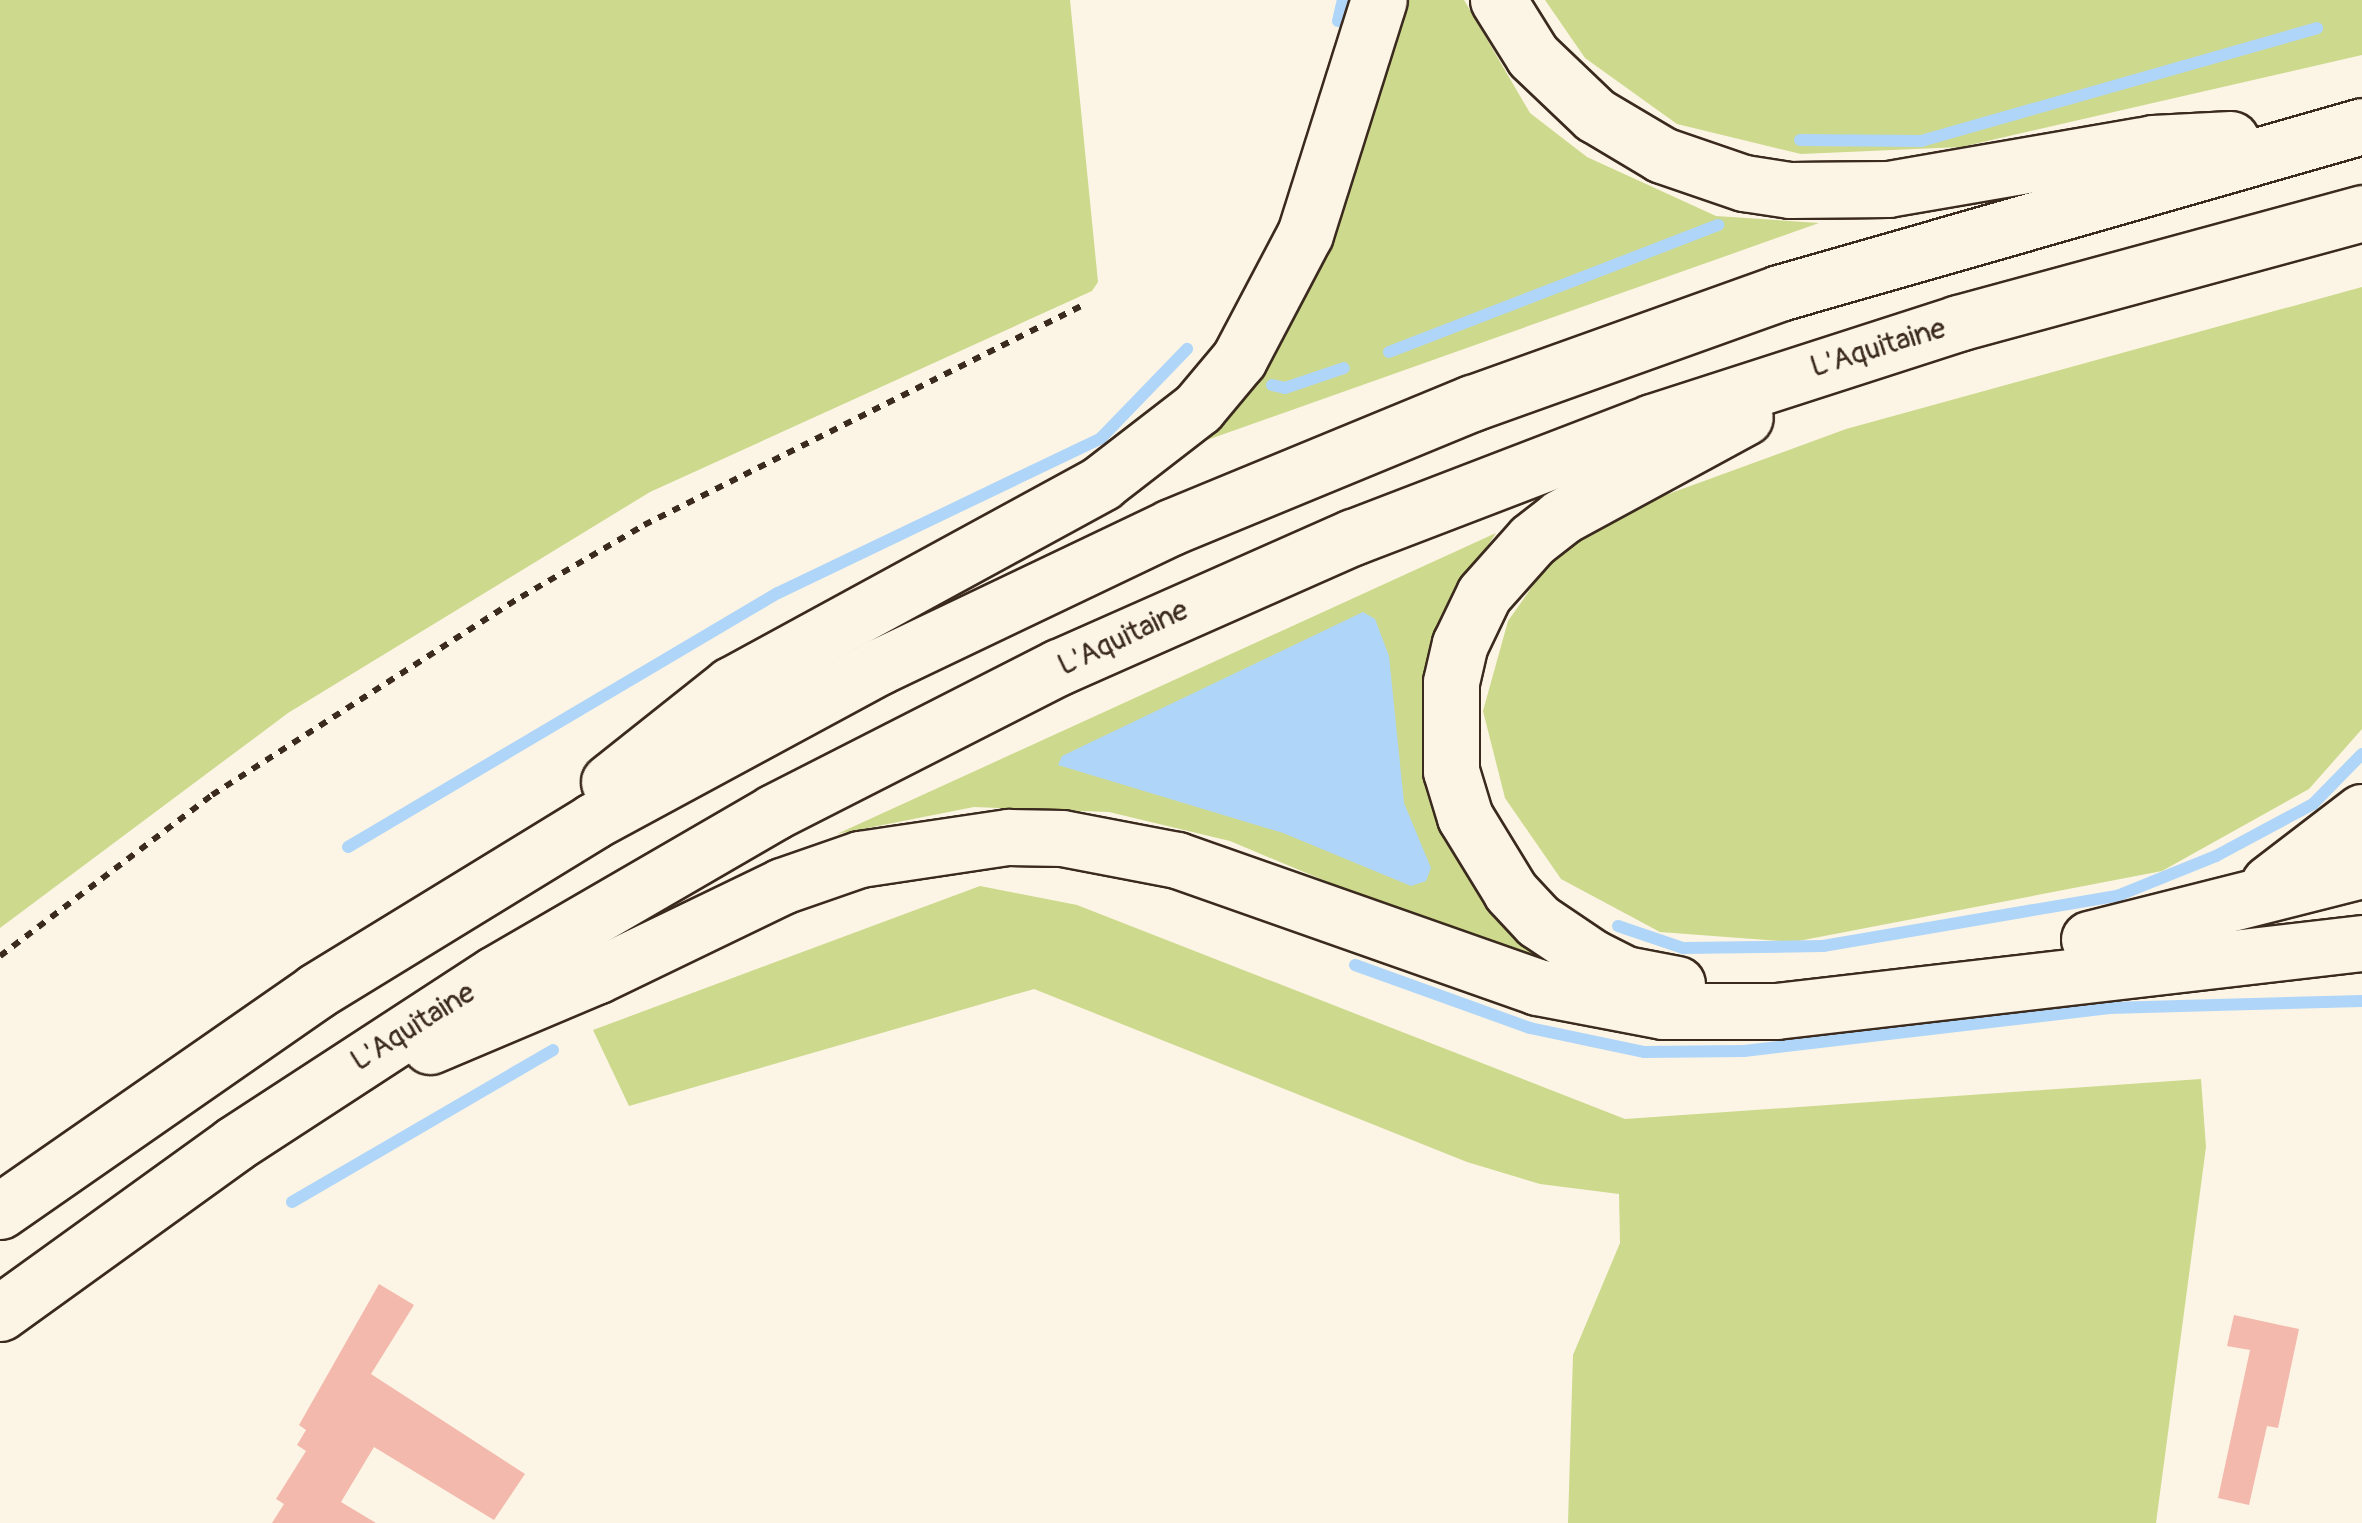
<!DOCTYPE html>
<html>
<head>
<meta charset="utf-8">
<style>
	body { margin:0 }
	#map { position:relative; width:2362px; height:1523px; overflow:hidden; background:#fcf5e5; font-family:Pangolin,sans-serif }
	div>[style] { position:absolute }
	.green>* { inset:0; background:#cdd98c }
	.water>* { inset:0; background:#afd5f9 }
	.stream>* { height:12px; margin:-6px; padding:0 6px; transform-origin:6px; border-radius:6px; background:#afd5f9 }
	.building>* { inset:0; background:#f3b9ad }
	.path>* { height:6px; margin-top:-3px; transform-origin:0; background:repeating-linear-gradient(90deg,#3b2a1e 0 8px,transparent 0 16px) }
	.roads { filter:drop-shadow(2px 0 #3b2a1e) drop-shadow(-2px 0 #3b2a1e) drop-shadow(0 2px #3b2a1e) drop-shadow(0 -2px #3b2a1e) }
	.highway>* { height:55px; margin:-27.5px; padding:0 27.5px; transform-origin:27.5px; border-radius:27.5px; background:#fcf5e5 }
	span { translate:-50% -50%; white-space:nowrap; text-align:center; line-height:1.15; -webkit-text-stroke:8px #fcf5e5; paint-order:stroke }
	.street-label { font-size:30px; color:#3b2a1e }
</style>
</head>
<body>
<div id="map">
	<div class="green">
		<i style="clip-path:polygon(0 0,1070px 0,1098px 282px,1092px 291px,650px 492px,288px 713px,0 928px)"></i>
		<i style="clip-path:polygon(1406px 0,1464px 0,1530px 113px,1587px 157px,1716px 216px,1819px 223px,1207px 440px,1297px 309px,1346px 205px)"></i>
		<i style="clip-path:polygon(1545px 0,2362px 0,2362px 55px,1961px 147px,1801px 154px,1677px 124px,1585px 58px)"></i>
		<i style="clip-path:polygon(2362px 287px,2362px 729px,2309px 789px,2162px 871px,1793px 942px,1660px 932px,1561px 879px,1505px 798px,1483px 711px,1508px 621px,1556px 553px,1641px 504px,1846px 429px)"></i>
		<i style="clip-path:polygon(1496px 533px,1452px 600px,1429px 776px,1455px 855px,1514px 931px,1575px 972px,1492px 951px,1230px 841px,1109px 812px,974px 807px,837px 834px)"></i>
		<i style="clip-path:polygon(980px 886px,1077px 905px,1625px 1119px,2201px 1079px,2206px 1147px,2156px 1523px,1568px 1523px,1573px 1355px,1620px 1243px,1619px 1194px,1540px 1184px,1467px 1162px,1034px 989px,629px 1106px,593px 1030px)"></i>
	</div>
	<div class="water">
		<i style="clip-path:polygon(1363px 612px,1375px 619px,1389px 656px,1404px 803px,1431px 868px,1426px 881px,1411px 886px,1283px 833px,1058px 765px,1062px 756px)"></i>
	</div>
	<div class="stream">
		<i style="left:1338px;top:21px;width:22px;rotate:-77deg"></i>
		<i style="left:1800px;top:140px;width:121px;rotate:0.5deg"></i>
		<i style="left:1921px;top:141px;width:412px;rotate:-15.9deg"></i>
		<i style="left:1389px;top:352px;width:353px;rotate:-21.1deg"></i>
		<i style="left:1272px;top:385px;width:13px;rotate:13deg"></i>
		<i style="left:1285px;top:388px;width:62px;rotate:-18.7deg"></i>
		<i style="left:348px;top:847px;width:499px;rotate:-30.6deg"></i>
		<i style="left:778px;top:593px;width:358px;rotate:-25.6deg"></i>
		<i style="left:1101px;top:438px;width:124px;rotate:-46deg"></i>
		<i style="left:1618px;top:926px;width:69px;rotate:18.7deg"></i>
		<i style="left:1683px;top:948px;width:140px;rotate:-0.8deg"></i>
		<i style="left:1823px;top:946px;width:298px;rotate:-9.7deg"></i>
		<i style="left:2117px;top:896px;width:107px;rotate:-22deg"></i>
		<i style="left:2216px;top:856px;width:110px;rotate:-28.2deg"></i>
		<i style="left:2313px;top:804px;width:70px;rotate:-45.6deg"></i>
		<i style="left:1355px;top:965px;width:186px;rotate:19.8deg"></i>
		<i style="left:1530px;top:1028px;width:116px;rotate:11.9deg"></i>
		<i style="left:1644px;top:1052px;width:100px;rotate:-0.6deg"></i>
		<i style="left:1744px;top:1051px;width:368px;rotate:-6.7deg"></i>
		<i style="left:2109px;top:1008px;width:253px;rotate:-1.6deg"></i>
		<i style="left:292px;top:1202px;width:302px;rotate:-30.2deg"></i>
	</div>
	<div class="building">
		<i style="clip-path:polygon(379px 1284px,414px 1305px,371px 1374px,525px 1474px,494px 1520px,374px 1447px,341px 1502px,376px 1523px,272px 1523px,284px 1504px,276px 1499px,306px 1451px,297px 1445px,306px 1430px,299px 1425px)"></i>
		<i style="clip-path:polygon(2234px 1315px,2299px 1329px,2278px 1428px,2267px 1426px,2249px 1505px,2218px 1498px,2250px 1350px,2227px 1346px)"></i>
	</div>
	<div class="path">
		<i style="left:0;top:956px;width:266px;rotate:-37.2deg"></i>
		<i style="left:212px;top:795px;width:367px;rotate:-32.7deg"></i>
		<i style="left:521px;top:597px;width:143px;rotate:-30.3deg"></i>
		<i style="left:644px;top:525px;width:489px;rotate:-26.6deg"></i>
	</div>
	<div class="roads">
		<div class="highway">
			<i style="left:1498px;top:0;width:66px;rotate:58deg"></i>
			<i style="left:1533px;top:56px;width:86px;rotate:43.6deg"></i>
			<i style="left:1595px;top:115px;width:78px;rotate:30.8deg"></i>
			<i style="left:1662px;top:155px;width:87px;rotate:18.9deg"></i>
			<i style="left:1744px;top:183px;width:47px;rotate:8.7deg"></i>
			<i style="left:1790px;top:190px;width:98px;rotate:-0.6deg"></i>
			<i style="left:1888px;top:189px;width:269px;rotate:-9.8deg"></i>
			<i style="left:2153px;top:143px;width:78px;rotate:-2.9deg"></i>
			<i style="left:609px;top:782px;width:156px;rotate:-38.5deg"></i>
			<i style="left:731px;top:685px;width:422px;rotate:-28.6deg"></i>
			<i style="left:1101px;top:483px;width:123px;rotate:-37.7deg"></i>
			<i style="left:1198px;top:408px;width:64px;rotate:-50.1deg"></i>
			<i style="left:1239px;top:359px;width:141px;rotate:-62.2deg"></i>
			<i style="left:1305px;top:234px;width:245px;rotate:-72.5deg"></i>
			<i style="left:2269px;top:883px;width:117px;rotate:-37.4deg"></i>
			<i style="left:2089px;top:939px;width:282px;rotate:-14.2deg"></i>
			<i style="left:1677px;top:984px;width:53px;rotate:-169.1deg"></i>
			<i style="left:1625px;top:974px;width:36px;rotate:-153deg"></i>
			<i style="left:1593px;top:958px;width:66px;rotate:-146.1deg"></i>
			<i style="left:1538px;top:921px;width:40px;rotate:-133deg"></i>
			<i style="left:1511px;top:892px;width:88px;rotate:-121.5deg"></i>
			<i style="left:1465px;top:817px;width:48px;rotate:-106.9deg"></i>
			<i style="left:1451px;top:771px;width:89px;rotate:-90deg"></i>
			<i style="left:1451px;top:682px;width:39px;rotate:-77deg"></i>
			<i style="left:1460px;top:644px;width:55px;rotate:-64.4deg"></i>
			<i style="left:1484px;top:594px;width:72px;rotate:-48.4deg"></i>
			<i style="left:1532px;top:540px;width:37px;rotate:-38deg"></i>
			<i style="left:1561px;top:517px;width:209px;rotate:-28.5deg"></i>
			<i style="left:430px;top:1046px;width:180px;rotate:-22.9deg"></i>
			<i style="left:596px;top:976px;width:207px;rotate:-25.8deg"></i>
			<i style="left:782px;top:886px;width:83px;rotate:-19.1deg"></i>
			<i style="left:860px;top:859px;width:150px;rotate:-8.5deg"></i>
			<i style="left:1008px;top:837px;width:54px;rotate:1.1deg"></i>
			<i style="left:1062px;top:838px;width:117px;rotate:10.8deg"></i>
			<i style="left:1177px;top:860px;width:382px;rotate:19.4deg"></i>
			<i style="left:1537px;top:987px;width:128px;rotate:10.8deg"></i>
			<i style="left:1663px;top:1011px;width:113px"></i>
			<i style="left:1776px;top:1011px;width:590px;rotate:-6.62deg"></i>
			<i style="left:0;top:1211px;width:385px;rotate:-34.8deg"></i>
			<i style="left:316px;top:991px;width:325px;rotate:-31.5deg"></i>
			<i style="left:593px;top:821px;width:326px;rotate:-28.4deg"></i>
			<i style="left:880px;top:666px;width:322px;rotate:-25.5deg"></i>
			<i style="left:1171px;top:527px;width:326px;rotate:-22.4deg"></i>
			<i style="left:1472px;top:403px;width:326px;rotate:-19.7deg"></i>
			<i style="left:1779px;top:293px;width:606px;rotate:-15.98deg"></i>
			<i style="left:0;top:1313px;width:289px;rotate:-35.8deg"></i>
			<i style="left:234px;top:1144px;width:311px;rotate:-33.1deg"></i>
			<i style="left:495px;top:974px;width:323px;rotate:-30.1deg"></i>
			<i style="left:774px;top:812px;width:320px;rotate:-27deg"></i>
			<i style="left:1059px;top:667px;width:321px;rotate:-23.9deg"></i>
			<i style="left:1353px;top:537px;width:320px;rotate:-21deg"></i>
			<i style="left:1652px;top:422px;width:322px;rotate:-17.9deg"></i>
			<i style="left:1958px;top:323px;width:419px;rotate:-15.2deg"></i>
		</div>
	</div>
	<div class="street-label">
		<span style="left:1878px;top:348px;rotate:-17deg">L'Aquitaine</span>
		<span style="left:1123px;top:638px;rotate:-25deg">L'Aquitaine</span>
		<span style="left:413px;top:1027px;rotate:-32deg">L'Aquitaine</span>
	</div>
</div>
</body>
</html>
